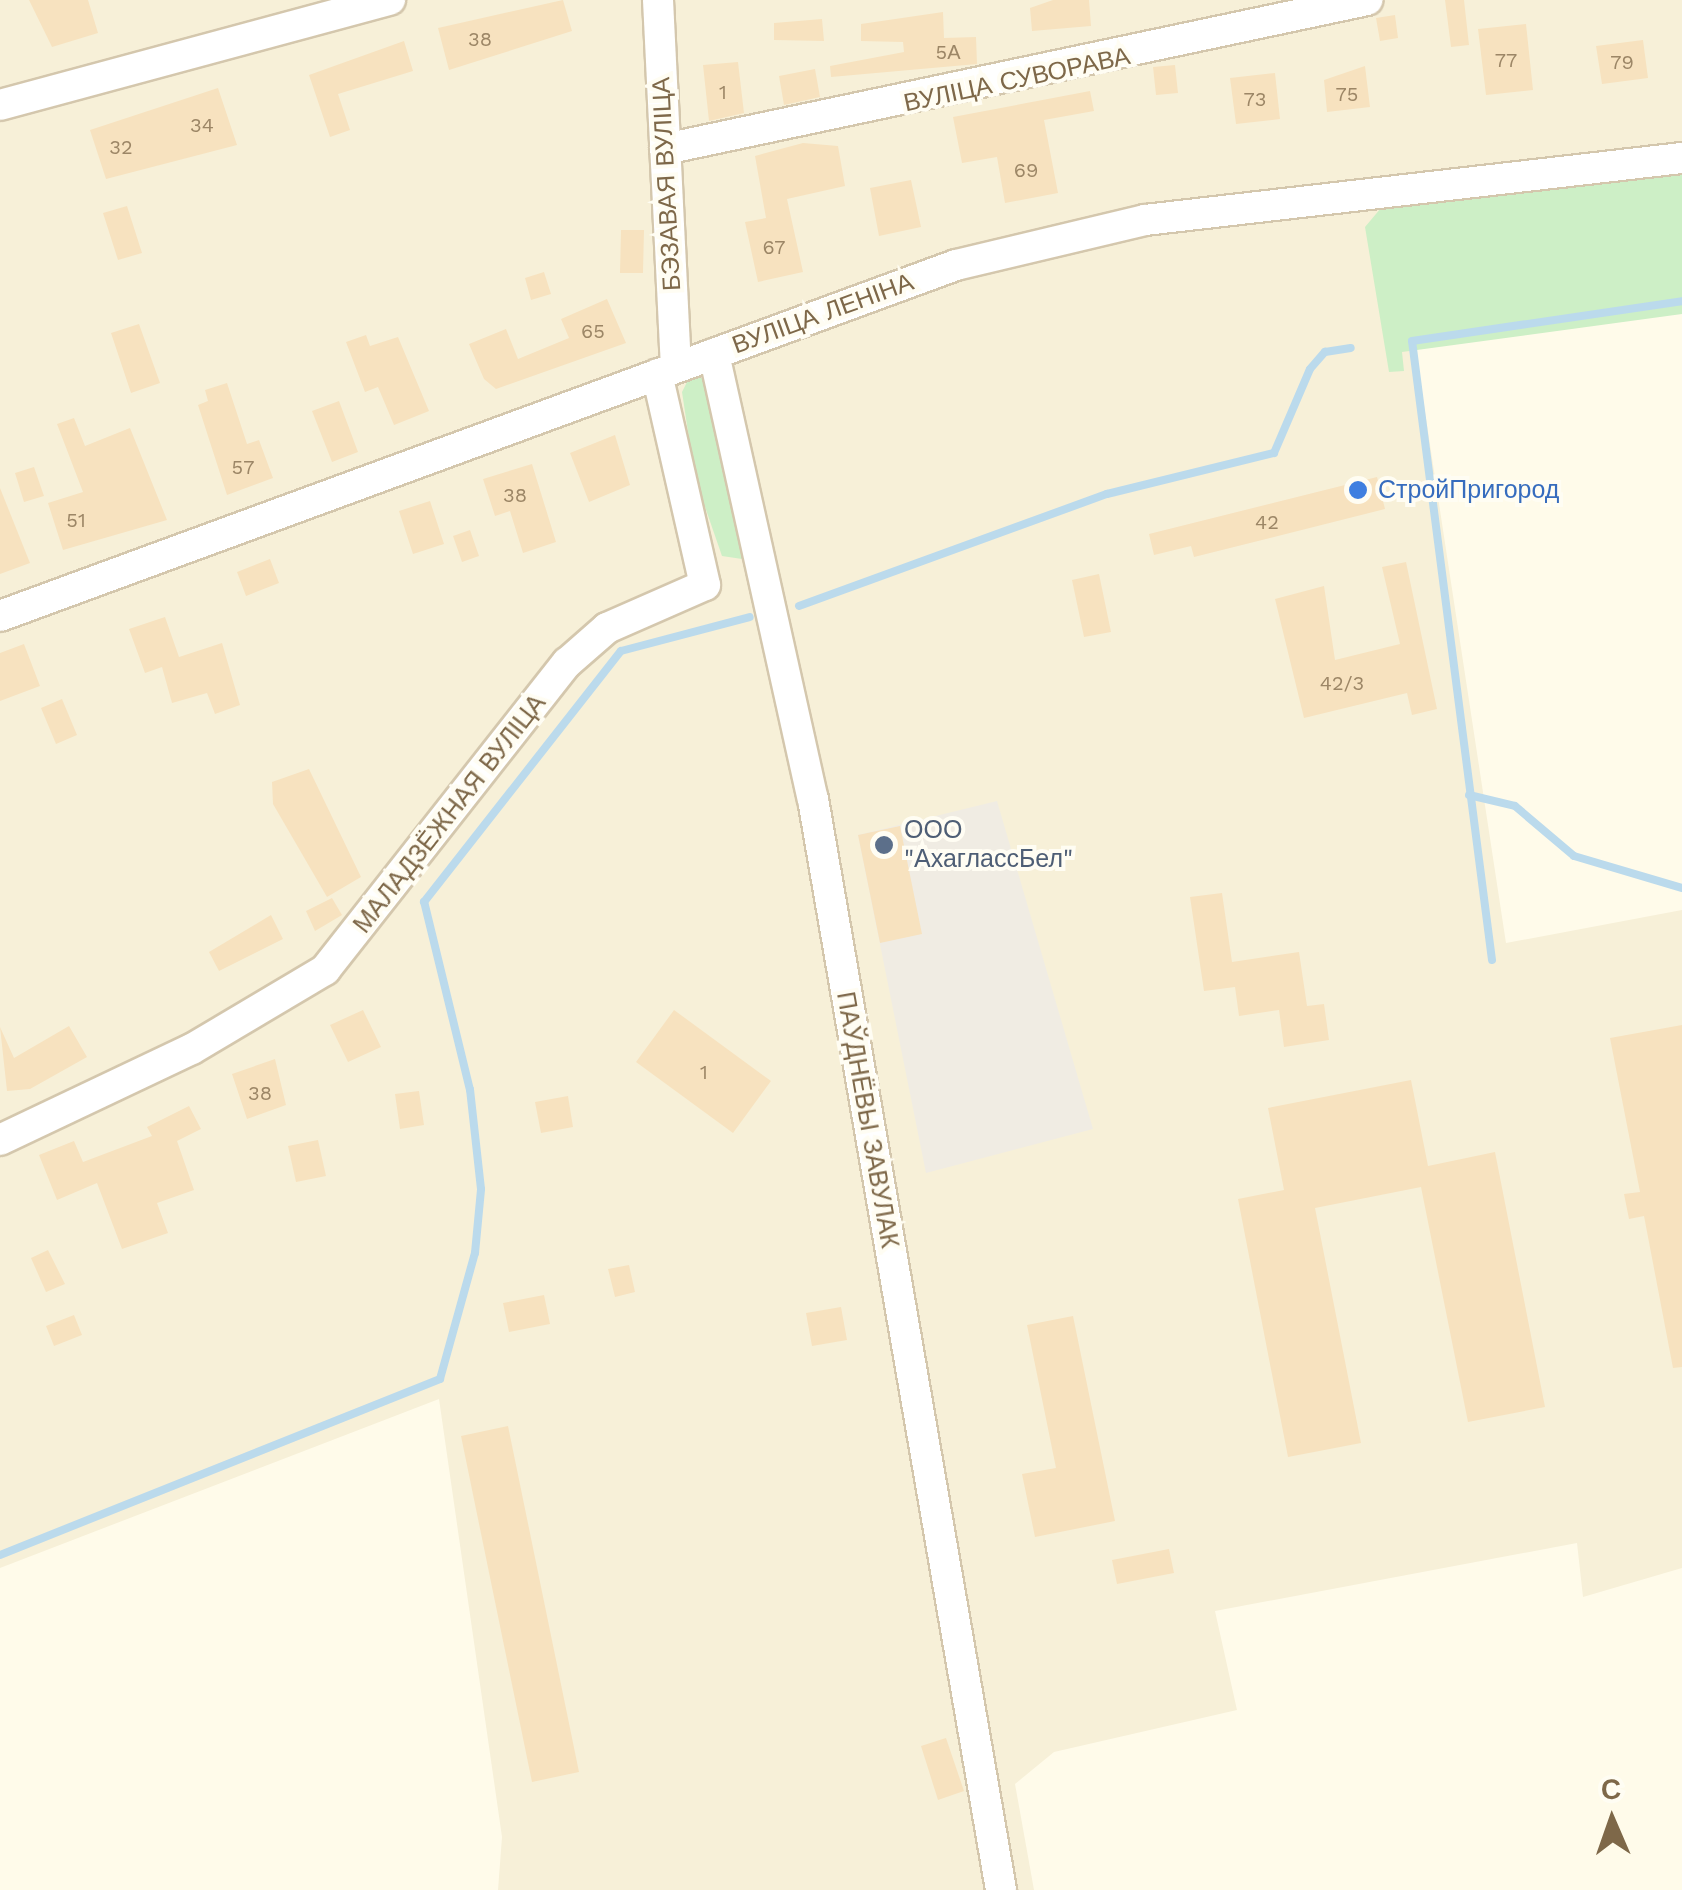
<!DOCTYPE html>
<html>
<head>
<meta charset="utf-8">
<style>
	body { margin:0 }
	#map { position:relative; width:1682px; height:1890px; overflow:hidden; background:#fffbea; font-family:"Work Sans",sans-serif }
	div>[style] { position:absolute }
	.residential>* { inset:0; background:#f7f0d8 }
	.industrial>* { inset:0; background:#f0ece3 }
	.green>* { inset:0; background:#cdefc6 }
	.stream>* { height:8px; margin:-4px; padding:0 4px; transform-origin:4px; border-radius:4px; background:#bbdaec }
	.building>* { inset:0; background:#f7e2bf }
	.roads { filter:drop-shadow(2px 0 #d4c7ad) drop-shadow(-2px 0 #d4c7ad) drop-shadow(0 2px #d4c7ad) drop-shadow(0 -2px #d4c7ad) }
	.minor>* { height:30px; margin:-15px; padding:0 15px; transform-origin:15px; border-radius:15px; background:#fff }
	.dots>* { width:28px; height:28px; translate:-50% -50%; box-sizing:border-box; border:5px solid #fffdf3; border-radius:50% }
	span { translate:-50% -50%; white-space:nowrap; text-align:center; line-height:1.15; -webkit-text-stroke:8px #fffdf3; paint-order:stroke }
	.number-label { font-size:20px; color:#9c8666 }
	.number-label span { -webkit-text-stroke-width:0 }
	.street-label { font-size:25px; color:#7e6849 }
	.shop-label { font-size:25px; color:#366cbe }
	.left { translate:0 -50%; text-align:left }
	.service-label { font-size:25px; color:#4e5e75 }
	.north { position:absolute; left:1562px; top:1770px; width:100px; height:100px; -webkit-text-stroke:8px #fffdf3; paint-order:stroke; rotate:358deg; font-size:28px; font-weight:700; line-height:40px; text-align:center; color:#7e6849 }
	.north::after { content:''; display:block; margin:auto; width:35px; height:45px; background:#7e6849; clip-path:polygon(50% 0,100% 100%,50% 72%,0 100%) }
</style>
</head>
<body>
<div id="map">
	<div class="residential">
		<i style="clip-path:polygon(0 0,1682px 0,1682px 174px,1393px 202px,1506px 943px,1682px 910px,1682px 1568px,1583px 1597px,1577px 1543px,1215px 1611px,1237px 1710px,1054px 1752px,1015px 1784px,1034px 1890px,498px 1890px,502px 1837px,439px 1399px,0 1568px)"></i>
	</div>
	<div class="industrial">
		<i style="clip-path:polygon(997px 801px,1093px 1129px,926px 1173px,858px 835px)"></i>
	</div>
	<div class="green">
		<i style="clip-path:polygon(1682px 173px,1682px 314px,1402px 352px,1404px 371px,1389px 372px,1365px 227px,1381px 208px)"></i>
		<i style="clip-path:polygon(689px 378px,710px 378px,750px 549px,742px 559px,722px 556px,695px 478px,682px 392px)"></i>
	</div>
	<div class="stream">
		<i style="left:799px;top:606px;width:328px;rotate:-20deg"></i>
		<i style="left:1107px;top:494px;width:172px;rotate:-13.8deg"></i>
		<i style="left:1274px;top:453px;width:91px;rotate:-66.8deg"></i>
		<i style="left:1310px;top:369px;width:23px;rotate:-49deg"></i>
		<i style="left:1325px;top:352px;width:26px;rotate:-9deg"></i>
		<i style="left:1469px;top:795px;width:47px;rotate:13.4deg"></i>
		<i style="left:1515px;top:806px;width:77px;rotate:40.3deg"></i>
		<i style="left:1574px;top:856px;width:113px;rotate:16.5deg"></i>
		<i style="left:1492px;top:960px;width:624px;rotate:-97.36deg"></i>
		<i style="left:1412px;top:341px;width:273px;rotate:-8.4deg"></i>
		<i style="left:0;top:1555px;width:474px;rotate:-21.8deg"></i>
		<i style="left:440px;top:1379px;width:131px;rotate:-74.5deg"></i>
		<i style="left:475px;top:1253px;width:64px;rotate:-84.6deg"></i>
		<i style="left:481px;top:1189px;width:100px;rotate:-96.3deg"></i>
		<i style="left:470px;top:1090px;width:194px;rotate:-103.7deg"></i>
		<i style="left:424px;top:902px;width:319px;rotate:-51.9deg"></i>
		<i style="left:621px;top:651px;width:133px;rotate:-14.8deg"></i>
	</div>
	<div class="building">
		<i style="clip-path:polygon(29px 0,88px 0,98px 33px,52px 47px)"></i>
		<i style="clip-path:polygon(563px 0,572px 31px,449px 70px,438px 28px)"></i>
		<i style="clip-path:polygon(1053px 0,1089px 0,1091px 26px,1032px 31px,1030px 8px)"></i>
		<i style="clip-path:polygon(1445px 0,1464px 0,1469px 45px,1451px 47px)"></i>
		<i style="clip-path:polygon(943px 12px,944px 38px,976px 37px,977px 64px,831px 77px,830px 66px,904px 52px,903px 42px,861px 41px,861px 24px)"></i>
		<i style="clip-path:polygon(1395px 15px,1398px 38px,1380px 41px,1376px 18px)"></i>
		<i style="clip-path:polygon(822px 19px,824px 41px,774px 40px,774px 23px)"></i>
		<i style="clip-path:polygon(1526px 24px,1533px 90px,1486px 95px,1478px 29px)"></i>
		<i style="clip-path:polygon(1643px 40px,1648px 78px,1602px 84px,1596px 46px)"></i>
		<i style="clip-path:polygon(404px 41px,413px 71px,338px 94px,350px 130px,330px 137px,309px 75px)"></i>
		<i style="clip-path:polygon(738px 62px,744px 113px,709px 121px,703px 65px)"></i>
		<i style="clip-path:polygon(1175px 65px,1178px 93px,1156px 95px,1153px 67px)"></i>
		<i style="clip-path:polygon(1365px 66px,1370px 107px,1327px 112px,1324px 80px)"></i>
		<i style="clip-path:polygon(815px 69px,820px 97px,784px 105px,779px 76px)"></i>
		<i style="clip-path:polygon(1275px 73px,1280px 119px,1236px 124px,1230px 78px)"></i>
		<i style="clip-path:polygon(218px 88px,237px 145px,106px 179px,90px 130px)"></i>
		<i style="clip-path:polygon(1090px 91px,1094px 111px,1044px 120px,1058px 193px,1005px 203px,997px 157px,962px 163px,953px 117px)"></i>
		<i style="clip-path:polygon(803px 143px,838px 146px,845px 186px,787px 199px,803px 272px,758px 282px,745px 222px,766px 218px,755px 156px)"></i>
		<i style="clip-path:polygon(911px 180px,921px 227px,879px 236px,870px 188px)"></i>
		<i style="clip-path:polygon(127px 206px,142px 253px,118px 260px,103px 213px)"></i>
		<i style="clip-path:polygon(621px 230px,644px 230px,643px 273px,620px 273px)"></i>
		<i style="clip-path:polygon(544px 272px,551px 294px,531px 300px,525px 278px)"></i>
		<i style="clip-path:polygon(607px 299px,626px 343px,496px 389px,484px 379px,469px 344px,506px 329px,518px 359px,569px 338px,561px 319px)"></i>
		<i style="clip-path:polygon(139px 324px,160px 383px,131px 393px,111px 333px)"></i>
		<i style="clip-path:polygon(366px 335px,370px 346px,398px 337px,429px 411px,394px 425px,378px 387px,365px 392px,346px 342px)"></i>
		<i style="clip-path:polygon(227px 383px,247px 444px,259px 440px,273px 478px,227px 495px,198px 405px,208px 401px,205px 390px)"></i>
		<i style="clip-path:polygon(339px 401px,358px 452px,332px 462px,312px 411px)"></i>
		<i style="clip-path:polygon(74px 418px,85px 446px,130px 428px,167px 520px,63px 550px,48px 503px,83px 492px,57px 424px)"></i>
		<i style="clip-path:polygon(615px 435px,630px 485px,589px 502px,570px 453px)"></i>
		<i style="clip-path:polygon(532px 464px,556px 542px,523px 553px,510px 511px,495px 516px,483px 479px)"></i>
		<i style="clip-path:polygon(34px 467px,44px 496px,24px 502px,15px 473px)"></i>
		<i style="clip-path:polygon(1377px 477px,1385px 509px,1194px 557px,1191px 546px,1154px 555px,1149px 534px)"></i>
		<i style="clip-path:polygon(0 488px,30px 563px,0 574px)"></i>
		<i style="clip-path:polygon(430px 501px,444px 544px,413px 554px,399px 511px)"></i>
		<i style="clip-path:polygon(470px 530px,479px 556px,462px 562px,453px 536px)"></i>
		<i style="clip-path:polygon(270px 559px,279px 583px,246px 596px,237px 572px)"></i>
		<i style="clip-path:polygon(1406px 562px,1437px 709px,1412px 715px,1407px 693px,1304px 718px,1275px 599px,1324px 586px,1335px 660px,1400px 644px,1382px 567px)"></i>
		<i style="clip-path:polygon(1099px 574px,1111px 632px,1084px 637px,1072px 580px)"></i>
		<i style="clip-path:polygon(165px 617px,179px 657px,222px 643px,240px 705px,215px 714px,207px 693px,172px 703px,162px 667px,145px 673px,129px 629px)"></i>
		<i style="clip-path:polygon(24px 644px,40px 686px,0 701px,0 653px)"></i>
		<i style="clip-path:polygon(62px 699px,77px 735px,56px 744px,41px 708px)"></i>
		<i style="clip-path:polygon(309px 769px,361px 877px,327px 897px,273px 804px,272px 782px)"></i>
		<i style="clip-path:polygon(900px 826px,922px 934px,880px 943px,858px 835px)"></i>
		<i style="clip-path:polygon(1222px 893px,1232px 962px,1299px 952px,1307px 1006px,1324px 1004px,1329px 1040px,1284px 1047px,1279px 1010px,1239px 1016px,1235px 987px,1204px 991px,1190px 897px)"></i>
		<i style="clip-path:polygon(332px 898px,342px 915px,315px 931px,306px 911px)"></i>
		<i style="clip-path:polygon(271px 915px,283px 939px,219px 971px,209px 952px)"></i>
		<i style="clip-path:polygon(363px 1010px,381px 1047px,348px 1062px,330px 1025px)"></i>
		<i style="clip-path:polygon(674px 1010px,771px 1081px,733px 1133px,636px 1062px)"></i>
		<i style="clip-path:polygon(1682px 1025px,1682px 1367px,1673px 1368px,1644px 1216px,1629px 1219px,1624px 1194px,1640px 1192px,1610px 1038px)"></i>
		<i style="clip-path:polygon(69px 1026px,87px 1057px,30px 1089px,7px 1091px,0 1027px,14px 1058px)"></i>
		<i style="clip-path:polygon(275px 1059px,286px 1105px,247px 1119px,232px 1074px)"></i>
		<i style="clip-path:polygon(1411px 1080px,1428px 1166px,1495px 1152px,1545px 1407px,1468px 1422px,1421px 1187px,1315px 1208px,1361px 1443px,1288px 1457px,1238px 1199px,1284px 1190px,1268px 1108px)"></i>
		<i style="clip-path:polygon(419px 1091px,424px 1125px,400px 1129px,395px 1094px)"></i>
		<i style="clip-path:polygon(568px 1096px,573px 1127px,541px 1133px,535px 1102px)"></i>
		<i style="clip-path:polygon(189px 1106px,201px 1129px,177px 1141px,194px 1190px,157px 1203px,168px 1233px,122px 1249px,97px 1183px,57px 1200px,39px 1155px,74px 1141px,83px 1162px,152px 1136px,147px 1127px)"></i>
		<i style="clip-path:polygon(318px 1140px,326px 1176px,296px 1182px,288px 1146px)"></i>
		<i style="clip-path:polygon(48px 1250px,65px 1284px,46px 1292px,31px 1258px)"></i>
		<i style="clip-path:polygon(629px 1265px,635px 1292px,615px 1297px,608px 1269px)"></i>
		<i style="clip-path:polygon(544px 1295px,550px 1324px,509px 1332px,503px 1303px)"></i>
		<i style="clip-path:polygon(841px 1307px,847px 1340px,812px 1346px,806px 1313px)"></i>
		<i style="clip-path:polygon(74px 1315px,82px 1335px,54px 1346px,46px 1326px)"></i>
		<i style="clip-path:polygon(1073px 1316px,1115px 1521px,1035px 1537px,1022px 1474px,1056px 1468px,1027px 1325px)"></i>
		<i style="clip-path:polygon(508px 1426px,579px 1772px,532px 1782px,461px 1436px)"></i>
		<i style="clip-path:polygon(1169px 1549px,1174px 1573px,1117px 1584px,1112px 1560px)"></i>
		<i style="clip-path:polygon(946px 1738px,964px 1791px,938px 1800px,921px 1746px)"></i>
	</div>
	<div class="roads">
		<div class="minor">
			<i style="left:658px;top:0;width:367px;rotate:87.2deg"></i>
			<i style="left:0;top:105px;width:404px;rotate:-15.1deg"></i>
			<i style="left:665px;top:149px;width:718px;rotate:-11.98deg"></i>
			<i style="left:714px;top:354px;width:456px;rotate:77.5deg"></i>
			<i style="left:813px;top:799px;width:1107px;rotate:80.22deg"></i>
			<i style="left:0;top:616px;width:1018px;rotate:-20.16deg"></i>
			<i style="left:956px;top:265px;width:194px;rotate:-13.4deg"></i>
			<i style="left:1145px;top:220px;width:541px;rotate:-6.59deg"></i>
			<i style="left:0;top:1140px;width:212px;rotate:-25.4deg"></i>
			<i style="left:192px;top:1049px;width:155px;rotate:-30.7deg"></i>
			<i style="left:325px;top:970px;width:391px;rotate:-51.8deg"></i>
			<i style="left:567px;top:663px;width:53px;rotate:-41.2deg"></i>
			<i style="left:607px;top:628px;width:107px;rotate:-23.7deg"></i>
			<i style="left:705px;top:585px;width:216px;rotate:-102.8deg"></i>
		</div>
	</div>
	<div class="dots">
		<i style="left:1358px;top:490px;background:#3f7fe0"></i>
		<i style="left:884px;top:845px;background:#5c6f8a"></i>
	</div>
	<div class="number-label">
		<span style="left:480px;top:39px">38</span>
		<span style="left:948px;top:52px">5А</span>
		<span style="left:1506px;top:60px">77</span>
		<span style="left:1622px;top:62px">79</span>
		<span style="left:723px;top:92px">1</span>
		<span style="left:1347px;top:94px">75</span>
		<span style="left:1255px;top:99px">73</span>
		<span style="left:202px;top:125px">34</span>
		<span style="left:121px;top:147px">32</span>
		<span style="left:1026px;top:170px">69</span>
		<span style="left:774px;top:247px">67</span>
		<span style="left:593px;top:331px">65</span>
		<span style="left:243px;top:467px">57</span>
		<span style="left:515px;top:495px">38</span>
		<span style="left:76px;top:520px">51</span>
		<span style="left:1267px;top:522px">42</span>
		<span style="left:1342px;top:683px">42/3</span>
		<span style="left:704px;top:1072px">1</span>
		<span style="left:260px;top:1093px">38</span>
	</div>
	<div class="street-label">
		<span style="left:1017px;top:80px;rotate:-12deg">ВУЛІЦА СУВОРАВА</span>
		<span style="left:667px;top:184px;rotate:-93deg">БЭЗАВАЯ ВУЛІЦА</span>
		<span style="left:823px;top:314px;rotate:-20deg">ВУЛІЦА ЛЕНІНА</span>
		<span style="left:450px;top:814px;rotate:-52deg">МАЛАДЗЁЖНАЯ ВУЛІЦА</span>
		<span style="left:867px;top:1120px;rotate:80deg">ПАЎДНЁВЫ ЗАВУЛАК</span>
	</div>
	<div class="shop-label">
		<span class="left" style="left:1378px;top:490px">СтройПригород</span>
	</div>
	<div class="service-label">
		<span class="left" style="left:904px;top:845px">ООО<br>"АхаглассБел"</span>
	</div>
	<div class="north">С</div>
</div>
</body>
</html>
